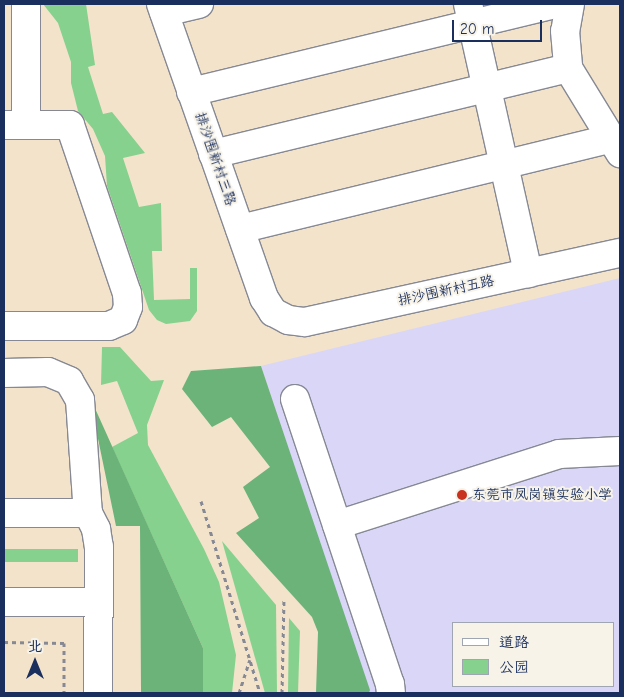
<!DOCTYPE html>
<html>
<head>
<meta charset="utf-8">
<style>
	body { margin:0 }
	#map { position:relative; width:624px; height:697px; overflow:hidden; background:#f2e3ca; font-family:"Comic Neue","LXGW WenKai TC",sans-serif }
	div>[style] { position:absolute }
	.built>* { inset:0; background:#d9d6f7 }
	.green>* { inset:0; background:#86d18e }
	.forest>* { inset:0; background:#6cb379 }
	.path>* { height:3px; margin-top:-1.5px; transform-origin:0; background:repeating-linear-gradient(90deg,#868994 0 4px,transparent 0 8px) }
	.roads { filter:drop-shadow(1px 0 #868994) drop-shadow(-1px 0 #868994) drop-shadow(0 1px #868994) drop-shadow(0 -1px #868994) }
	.minor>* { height:28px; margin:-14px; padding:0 14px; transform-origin:14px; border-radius:14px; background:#fff }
	.dots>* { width:14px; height:14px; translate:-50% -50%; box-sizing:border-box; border:2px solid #f7f3e8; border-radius:50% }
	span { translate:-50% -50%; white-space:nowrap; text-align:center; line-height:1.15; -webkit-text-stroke:4px #f7f3e8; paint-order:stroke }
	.street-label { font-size:14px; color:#1b2f5e }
	.poi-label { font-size:14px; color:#1b2f5e }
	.left { translate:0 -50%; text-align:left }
	.frame { position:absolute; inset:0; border:5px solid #1b2f5e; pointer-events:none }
	.legend { position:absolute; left:452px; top:622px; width:162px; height:65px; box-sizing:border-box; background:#f7f3e8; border:1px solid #9fa5b1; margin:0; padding:6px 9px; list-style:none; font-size:15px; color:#1b2f5e }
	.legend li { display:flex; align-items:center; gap:10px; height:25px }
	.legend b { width:25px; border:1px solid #9fa5b1 }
	.north { position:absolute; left:10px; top:637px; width:50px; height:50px; -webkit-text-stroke:4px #f7f3e8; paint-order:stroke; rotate:0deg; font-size:14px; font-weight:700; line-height:20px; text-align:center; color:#1b2f5e }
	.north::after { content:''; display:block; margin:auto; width:18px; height:22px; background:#1b2f5e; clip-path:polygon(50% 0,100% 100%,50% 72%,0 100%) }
	.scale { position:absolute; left:452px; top:20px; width:90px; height:22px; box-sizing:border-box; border:2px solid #1b2f5e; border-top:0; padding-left:6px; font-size:15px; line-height:18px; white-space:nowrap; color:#1b2f5e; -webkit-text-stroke:4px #f7f3e8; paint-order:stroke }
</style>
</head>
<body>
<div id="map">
	<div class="built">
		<i style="clip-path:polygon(evenodd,620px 278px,620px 693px,369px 693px,261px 366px,620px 278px,453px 623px,613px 623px,613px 686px,453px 686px,453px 623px)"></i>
	</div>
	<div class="green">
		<i style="clip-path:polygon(43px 4px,86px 4px,95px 65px,88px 67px,103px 114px,112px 112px,145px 153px,123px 158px,139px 207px,161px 203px,162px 251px,152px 251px,154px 300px,190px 299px,190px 268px,197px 268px,197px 311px,190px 321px,166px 324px,157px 320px,149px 310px,107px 186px,105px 156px,93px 129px,78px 111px,71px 83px,71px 62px,58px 23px)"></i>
		<i style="clip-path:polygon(102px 347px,120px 347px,151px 381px,164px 380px,147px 425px,148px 445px,204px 549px,219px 582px,236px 655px,232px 693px,203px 693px,203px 648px,112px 447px,138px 433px,117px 381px,101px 385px)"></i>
		<i style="clip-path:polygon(222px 541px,276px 605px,277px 693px,265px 693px)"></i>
		<i style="clip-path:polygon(4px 549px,78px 549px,78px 562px,4px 562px)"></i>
		<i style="clip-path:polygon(289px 618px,300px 631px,298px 693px,288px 693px)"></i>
	</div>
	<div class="forest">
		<i style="clip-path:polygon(261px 366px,370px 690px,369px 693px,316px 693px,318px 632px,312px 617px,236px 533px,259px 518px,243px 487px,270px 467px,231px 417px,212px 427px,182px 389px,191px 371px)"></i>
		<i style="clip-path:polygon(89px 395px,203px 648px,203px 693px,141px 693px,140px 526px,116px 526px)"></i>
	</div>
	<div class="path">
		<i style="left:201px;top:501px;width:201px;rotate:72.9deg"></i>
		<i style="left:4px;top:642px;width:60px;rotate:1deg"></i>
		<i style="left:64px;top:643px;width:50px;rotate:90deg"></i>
		<i style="left:239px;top:693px;width:35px;rotate:-72deg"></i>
		<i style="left:282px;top:693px;width:94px;rotate:-88.8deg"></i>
	</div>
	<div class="roads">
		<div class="minor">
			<i style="left:26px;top:4px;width:121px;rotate:90deg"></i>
			<i style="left:161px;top:4px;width:312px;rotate:70.7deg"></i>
			<i style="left:264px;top:298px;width:17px;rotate:57deg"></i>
			<i style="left:273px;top:312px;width:17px;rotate:28deg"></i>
			<i style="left:288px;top:320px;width:17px;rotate:7deg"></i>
			<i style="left:305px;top:322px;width:322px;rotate:-12.4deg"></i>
			<i style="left:468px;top:4px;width:276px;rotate:77.4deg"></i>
			<i style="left:570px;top:4px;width:27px;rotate:100deg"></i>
			<i style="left:565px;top:31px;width:37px;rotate:85deg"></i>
			<i style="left:568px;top:68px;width:100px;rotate:58.5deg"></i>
			<i style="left:164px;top:12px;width:36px;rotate:-13deg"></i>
			<i style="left:191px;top:92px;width:374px;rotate:-13.6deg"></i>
			<i style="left:4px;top:125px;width:66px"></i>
			<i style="left:70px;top:125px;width:177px;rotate:71.3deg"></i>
			<i style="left:127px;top:293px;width:14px;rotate:86deg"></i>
			<i style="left:128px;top:307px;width:14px;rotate:111deg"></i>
			<i style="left:123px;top:320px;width:15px;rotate:157deg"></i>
			<i style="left:109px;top:326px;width:105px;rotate:180deg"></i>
			<i style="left:213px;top:154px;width:365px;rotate:-13.6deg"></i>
			<i style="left:240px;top:229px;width:381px;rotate:-13.7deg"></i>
			<i style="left:4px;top:373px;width:44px;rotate:-1.3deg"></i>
			<i style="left:48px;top:372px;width:23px;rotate:23deg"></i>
			<i style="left:69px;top:381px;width:22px;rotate:60deg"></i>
			<i style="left:80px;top:400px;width:113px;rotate:86deg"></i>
			<i style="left:88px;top:513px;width:18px;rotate:63deg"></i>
			<i style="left:96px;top:529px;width:18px;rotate:81deg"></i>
			<i style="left:99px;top:547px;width:146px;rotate:90.4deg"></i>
			<i style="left:295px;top:399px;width:300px;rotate:71.6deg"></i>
			<i style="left:390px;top:684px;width:9px;rotate:84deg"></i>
			<i style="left:4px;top:513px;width:84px"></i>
			<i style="left:337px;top:525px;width:233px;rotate:-17.7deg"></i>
			<i style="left:559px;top:454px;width:61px;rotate:-2.8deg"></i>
			<i style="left:4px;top:602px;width:95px"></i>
		</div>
	</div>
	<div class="dots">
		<i style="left:462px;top:495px;background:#c8321e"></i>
	</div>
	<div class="street-label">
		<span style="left:215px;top:159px;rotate:71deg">排沙围新村三路</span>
		<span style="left:446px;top:291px;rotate:-12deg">排沙围新村五路</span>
	</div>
	<div class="poi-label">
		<span class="left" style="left:472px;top:495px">东莞市凤岗镇实验小学</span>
	</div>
	<div class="frame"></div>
	<ul class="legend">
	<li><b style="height:6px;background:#fff"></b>道路</li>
	<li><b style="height:14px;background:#86d18e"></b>公园</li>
	</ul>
	<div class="north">北</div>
	<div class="scale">20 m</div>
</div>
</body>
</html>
